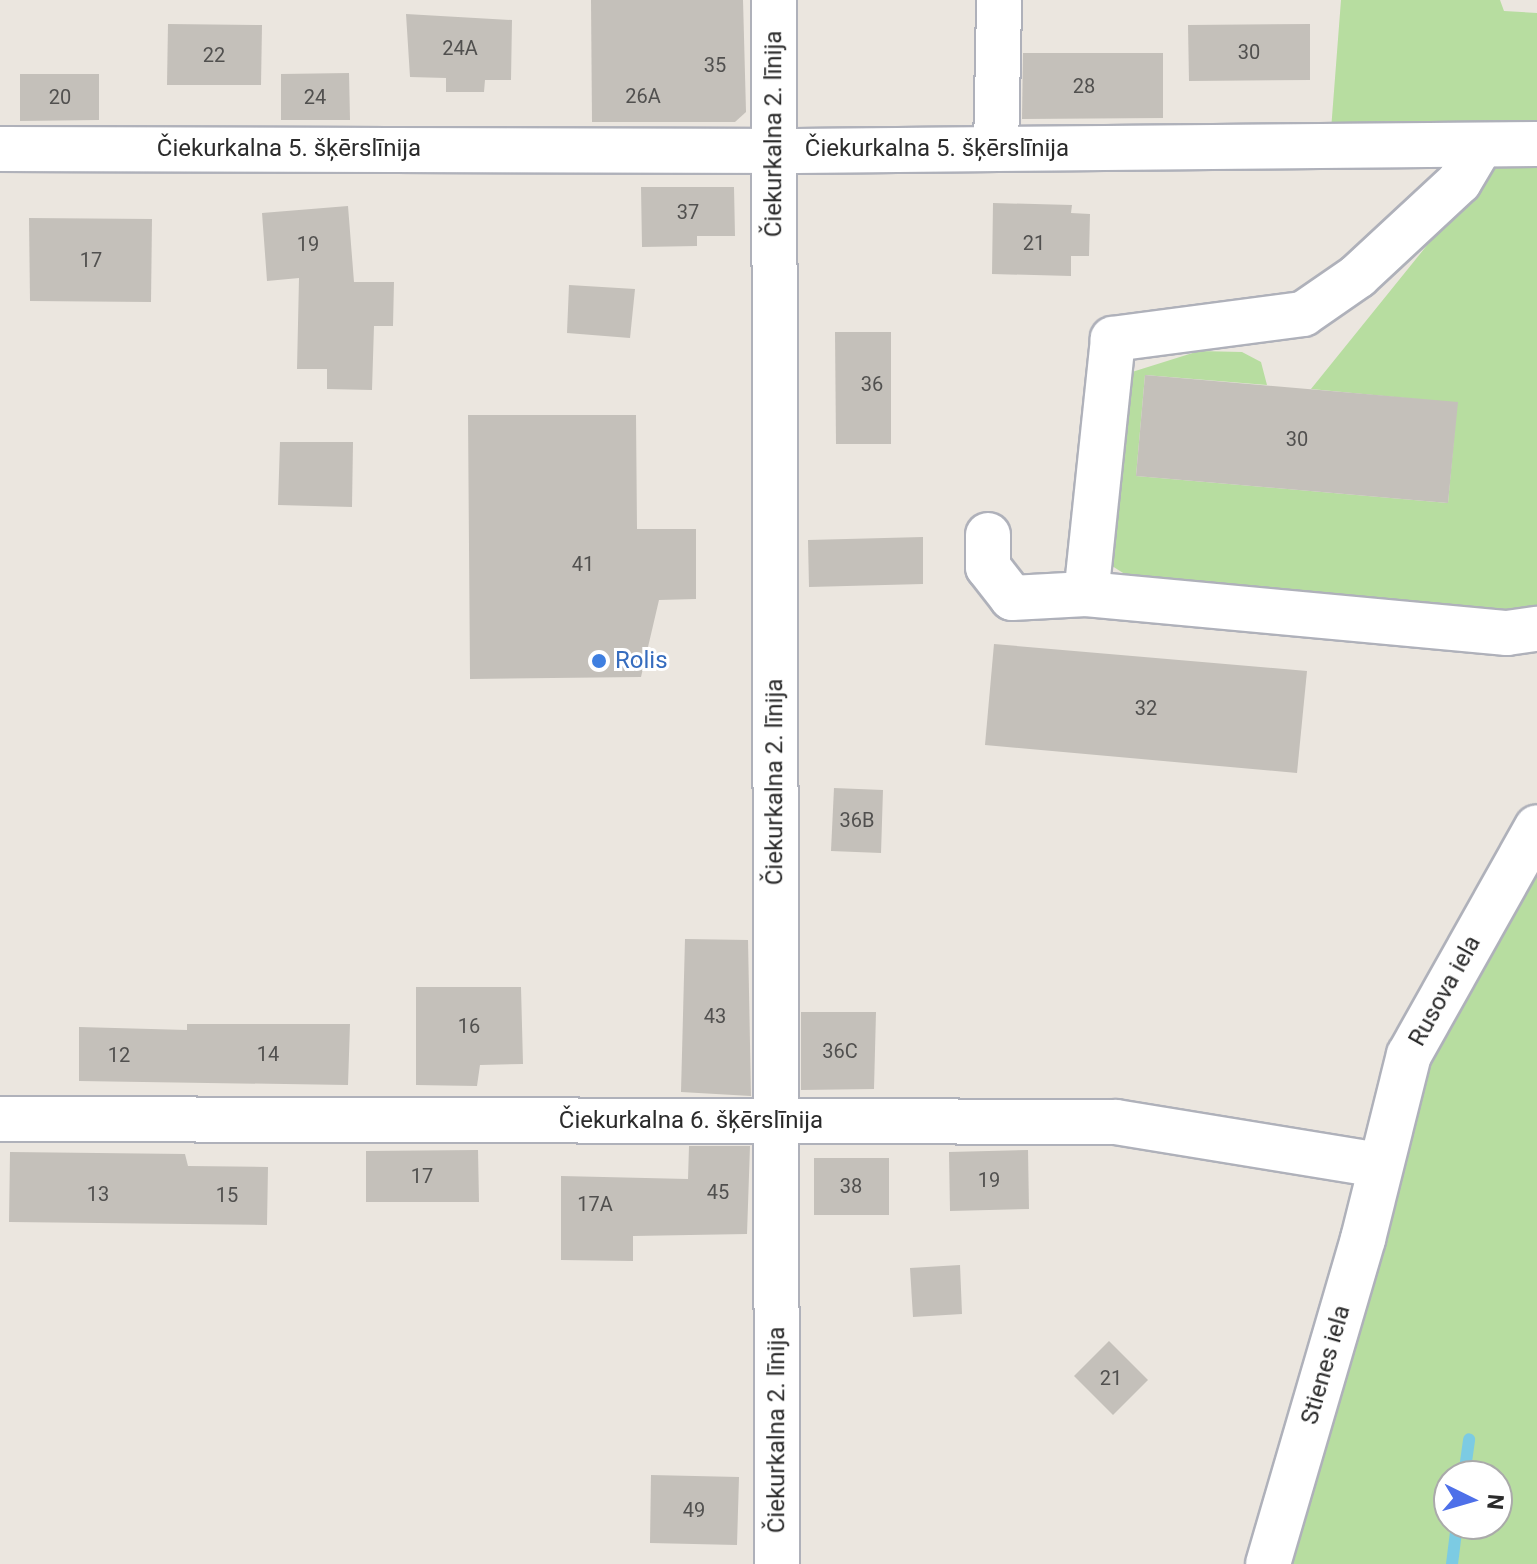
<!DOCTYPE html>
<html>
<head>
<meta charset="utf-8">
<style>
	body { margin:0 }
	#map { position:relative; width:1537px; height:1564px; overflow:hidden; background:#ebe6df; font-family:Roboto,sans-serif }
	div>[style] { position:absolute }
	.green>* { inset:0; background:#b7dda0 }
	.stream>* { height:12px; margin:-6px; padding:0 6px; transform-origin:6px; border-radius:6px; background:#7ccbe3 }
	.building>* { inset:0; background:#c4c0ba }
	.roads { filter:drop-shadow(2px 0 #afb1ba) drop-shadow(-2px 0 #afb1ba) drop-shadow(0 2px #afb1ba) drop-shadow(0 -2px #afb1ba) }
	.minor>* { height:44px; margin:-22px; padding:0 22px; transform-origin:22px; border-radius:22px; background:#fff }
	.dots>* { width:22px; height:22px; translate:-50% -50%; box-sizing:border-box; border:4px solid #fff; border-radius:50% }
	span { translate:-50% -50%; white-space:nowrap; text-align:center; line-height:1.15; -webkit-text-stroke:6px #fff; paint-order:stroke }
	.number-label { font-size:20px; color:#51504f }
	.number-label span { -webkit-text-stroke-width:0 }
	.street-label { font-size:24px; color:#2b2b2b }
	.shop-label { font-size:24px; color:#366cbe }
	.left { translate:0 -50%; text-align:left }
	.north { position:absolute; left:1433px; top:1460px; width:80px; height:80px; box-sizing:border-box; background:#fff; border:2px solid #aaa; border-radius:50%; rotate:95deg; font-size:22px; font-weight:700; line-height:32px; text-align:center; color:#2b2b2b }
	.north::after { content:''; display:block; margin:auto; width:28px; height:36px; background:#4e70e9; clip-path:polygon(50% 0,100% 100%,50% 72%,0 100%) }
</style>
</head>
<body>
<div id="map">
	<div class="green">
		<i style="clip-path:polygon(1341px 0,1500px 0,1504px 11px,1537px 13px,1537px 130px,1331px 130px)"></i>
		<i style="clip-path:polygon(1537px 165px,1537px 610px,1505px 615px,1134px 580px,1109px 564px,1132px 372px,1199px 351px,1242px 352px,1261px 362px,1267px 385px,1145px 375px,1136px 476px,1448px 503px,1457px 403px,1311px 389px,1491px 166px)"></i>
		<i style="clip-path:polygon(evenodd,1537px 865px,1537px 1564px,1285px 1564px,1437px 1043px,1537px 865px,1449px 1476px,1497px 1476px,1497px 1524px,1449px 1524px,1449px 1476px)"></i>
	</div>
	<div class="stream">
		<i style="left:1464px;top:1476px;width:37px;rotate:-82deg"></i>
		<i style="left:1452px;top:1564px;width:40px;rotate:-82.9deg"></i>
	</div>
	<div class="building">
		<i style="clip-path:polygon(591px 0,743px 0,746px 112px,735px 122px,592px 122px)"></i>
		<i style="clip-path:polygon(406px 14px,512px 20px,511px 80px,485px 80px,484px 92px,446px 92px,446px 78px,410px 77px)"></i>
		<i style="clip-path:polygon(168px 24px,262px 25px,261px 85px,167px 85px)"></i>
		<i style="clip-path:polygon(1310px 24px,1310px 80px,1189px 81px,1188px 25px)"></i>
		<i style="clip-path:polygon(1023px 53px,1163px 53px,1163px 118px,1022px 119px)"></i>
		<i style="clip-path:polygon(349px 73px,350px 120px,281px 120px,281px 74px)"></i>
		<i style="clip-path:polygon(20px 74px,99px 74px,99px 120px,20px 121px)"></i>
		<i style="clip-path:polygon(641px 187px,734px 187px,735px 236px,697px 236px,697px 246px,642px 247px)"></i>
		<i style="clip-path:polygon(993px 203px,1072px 205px,1071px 213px,1090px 214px,1089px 256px,1071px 256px,1071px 276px,992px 274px)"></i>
		<i style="clip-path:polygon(348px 206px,354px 282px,394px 282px,393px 326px,374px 326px,372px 390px,327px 389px,327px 369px,297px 369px,299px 278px,267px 281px,262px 213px)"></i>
		<i style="clip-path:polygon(29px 218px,152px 219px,151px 302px,30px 301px)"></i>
		<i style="clip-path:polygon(569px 285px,635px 289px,630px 338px,567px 333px)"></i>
		<i style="clip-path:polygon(835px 332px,891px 332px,891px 444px,836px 444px)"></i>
		<i style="clip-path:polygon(1145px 375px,1458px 402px,1448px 503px,1136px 476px)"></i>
		<i style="clip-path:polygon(468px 415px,636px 415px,637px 529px,696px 529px,696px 599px,659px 600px,641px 677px,470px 679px)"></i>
		<i style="clip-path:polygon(280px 442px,353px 442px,352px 507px,278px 505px)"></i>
		<i style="clip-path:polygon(923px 537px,923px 584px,809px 587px,808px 540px)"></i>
		<i style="clip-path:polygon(994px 644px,1307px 671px,1297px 773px,985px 745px)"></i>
		<i style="clip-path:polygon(834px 788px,883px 790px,881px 853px,831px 851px)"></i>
		<i style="clip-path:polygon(685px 939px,748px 940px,751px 1096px,681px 1092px)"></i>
		<i style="clip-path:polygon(416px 987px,521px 987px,523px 1064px,480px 1065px,477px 1086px,416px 1085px)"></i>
		<i style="clip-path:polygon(801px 1012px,876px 1012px,874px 1089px,801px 1090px)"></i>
		<i style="clip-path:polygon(187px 1024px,350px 1024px,348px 1085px,79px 1081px,79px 1027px,187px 1030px)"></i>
		<i style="clip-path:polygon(689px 1146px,750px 1146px,747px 1234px,633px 1236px,633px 1261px,561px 1260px,561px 1176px,688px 1179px)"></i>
		<i style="clip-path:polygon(478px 1150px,479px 1202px,366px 1202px,366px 1151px)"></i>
		<i style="clip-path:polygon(1028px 1150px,1029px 1209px,950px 1211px,949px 1152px)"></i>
		<i style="clip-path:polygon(10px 1152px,185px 1154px,188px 1166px,268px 1167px,267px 1225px,9px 1222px)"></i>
		<i style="clip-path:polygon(814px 1158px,889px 1158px,889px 1215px,814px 1215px)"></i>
		<i style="clip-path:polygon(960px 1265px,962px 1314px,913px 1317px,910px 1268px)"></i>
		<i style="clip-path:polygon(1109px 1341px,1148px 1380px,1113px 1415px,1074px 1376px)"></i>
		<i style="clip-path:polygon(651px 1475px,739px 1477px,737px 1545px,650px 1543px)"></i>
	</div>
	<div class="roads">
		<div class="minor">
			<i style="left:774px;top:0;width:1564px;rotate:89.89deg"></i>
			<i style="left:1481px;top:145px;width:43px;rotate:120.7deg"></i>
			<i style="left:1459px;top:182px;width:138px;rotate:137.1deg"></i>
			<i style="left:1358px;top:276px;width:67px;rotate:145.4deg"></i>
			<i style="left:1303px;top:314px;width:192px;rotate:172.5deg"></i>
			<i style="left:1113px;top:339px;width:256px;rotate:96deg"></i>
			<i style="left:1086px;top:594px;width:423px;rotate:5.3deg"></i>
			<i style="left:1507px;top:633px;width:30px;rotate:-8deg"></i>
			<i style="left:0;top:149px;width:796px;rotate:0.14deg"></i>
			<i style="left:796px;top:151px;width:741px;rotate:-0.54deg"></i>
			<i style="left:996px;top:149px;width:149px;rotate:-88.8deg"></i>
			<i style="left:988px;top:535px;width:32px;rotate:90deg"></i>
			<i style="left:988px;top:567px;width:39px;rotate:52deg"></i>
			<i style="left:1012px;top:598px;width:74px;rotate:-3.1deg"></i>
			<i style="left:0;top:1119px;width:1116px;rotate:0.15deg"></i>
			<i style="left:1116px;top:1122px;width:266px;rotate:9.3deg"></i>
			<i style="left:1268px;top:1564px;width:339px;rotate:-73.7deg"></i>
			<i style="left:1363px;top:1239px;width:190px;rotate:-76deg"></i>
			<i style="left:1409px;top:1055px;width:261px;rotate:-60.7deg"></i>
		</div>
	</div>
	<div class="dots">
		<i style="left:599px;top:661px;background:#3f7fe0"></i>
	</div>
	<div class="number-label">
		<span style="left:460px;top:48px">24A</span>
		<span style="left:1249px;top:52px">30</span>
		<span style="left:214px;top:55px">22</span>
		<span style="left:715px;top:65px">35</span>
		<span style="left:1084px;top:86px">28</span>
		<span style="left:643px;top:96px">26A</span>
		<span style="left:60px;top:97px">20</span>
		<span style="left:315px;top:97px">24</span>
		<span style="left:688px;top:212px">37</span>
		<span style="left:1034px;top:243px">21</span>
		<span style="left:308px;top:244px">19</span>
		<span style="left:91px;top:260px">17</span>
		<span style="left:872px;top:384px">36</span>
		<span style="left:1297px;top:439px">30</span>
		<span style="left:583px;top:564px">41</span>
		<span style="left:1146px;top:708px">32</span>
		<span style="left:857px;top:820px">36B</span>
		<span style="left:715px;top:1016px">43</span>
		<span style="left:469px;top:1026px">16</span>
		<span style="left:840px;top:1051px">36C</span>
		<span style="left:268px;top:1054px">14</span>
		<span style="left:119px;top:1055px">12</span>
		<span style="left:422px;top:1176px">17</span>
		<span style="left:989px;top:1180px">19</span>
		<span style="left:851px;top:1186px">38</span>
		<span style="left:718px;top:1192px">45</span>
		<span style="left:98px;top:1194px">13</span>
		<span style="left:227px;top:1195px">15</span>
		<span style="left:595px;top:1204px">17A</span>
		<span style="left:1111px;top:1378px">21</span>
		<span style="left:694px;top:1510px">49</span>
	</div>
	<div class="street-label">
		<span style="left:774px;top:134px;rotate:-90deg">Čiekurkalna 2. līnija</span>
		<span style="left:289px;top:149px">Čiekurkalna 5. šķērslīnija</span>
		<span style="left:937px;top:149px">Čiekurkalna 5. šķērslīnija</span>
		<span style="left:775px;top:782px;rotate:-90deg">Čiekurkalna 2. līnija</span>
		<span style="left:1445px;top:991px;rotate:-61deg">Rusova iela</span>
		<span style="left:691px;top:1121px">Čiekurkalna 6. šķērslīnija</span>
		<span style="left:1326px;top:1365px;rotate:-74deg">Stienes iela</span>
		<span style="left:777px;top:1430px;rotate:-90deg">Čiekurkalna 2. līnija</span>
	</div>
	<div class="shop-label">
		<span class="left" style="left:615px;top:661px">Rolis</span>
	</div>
	<div class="north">N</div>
</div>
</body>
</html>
